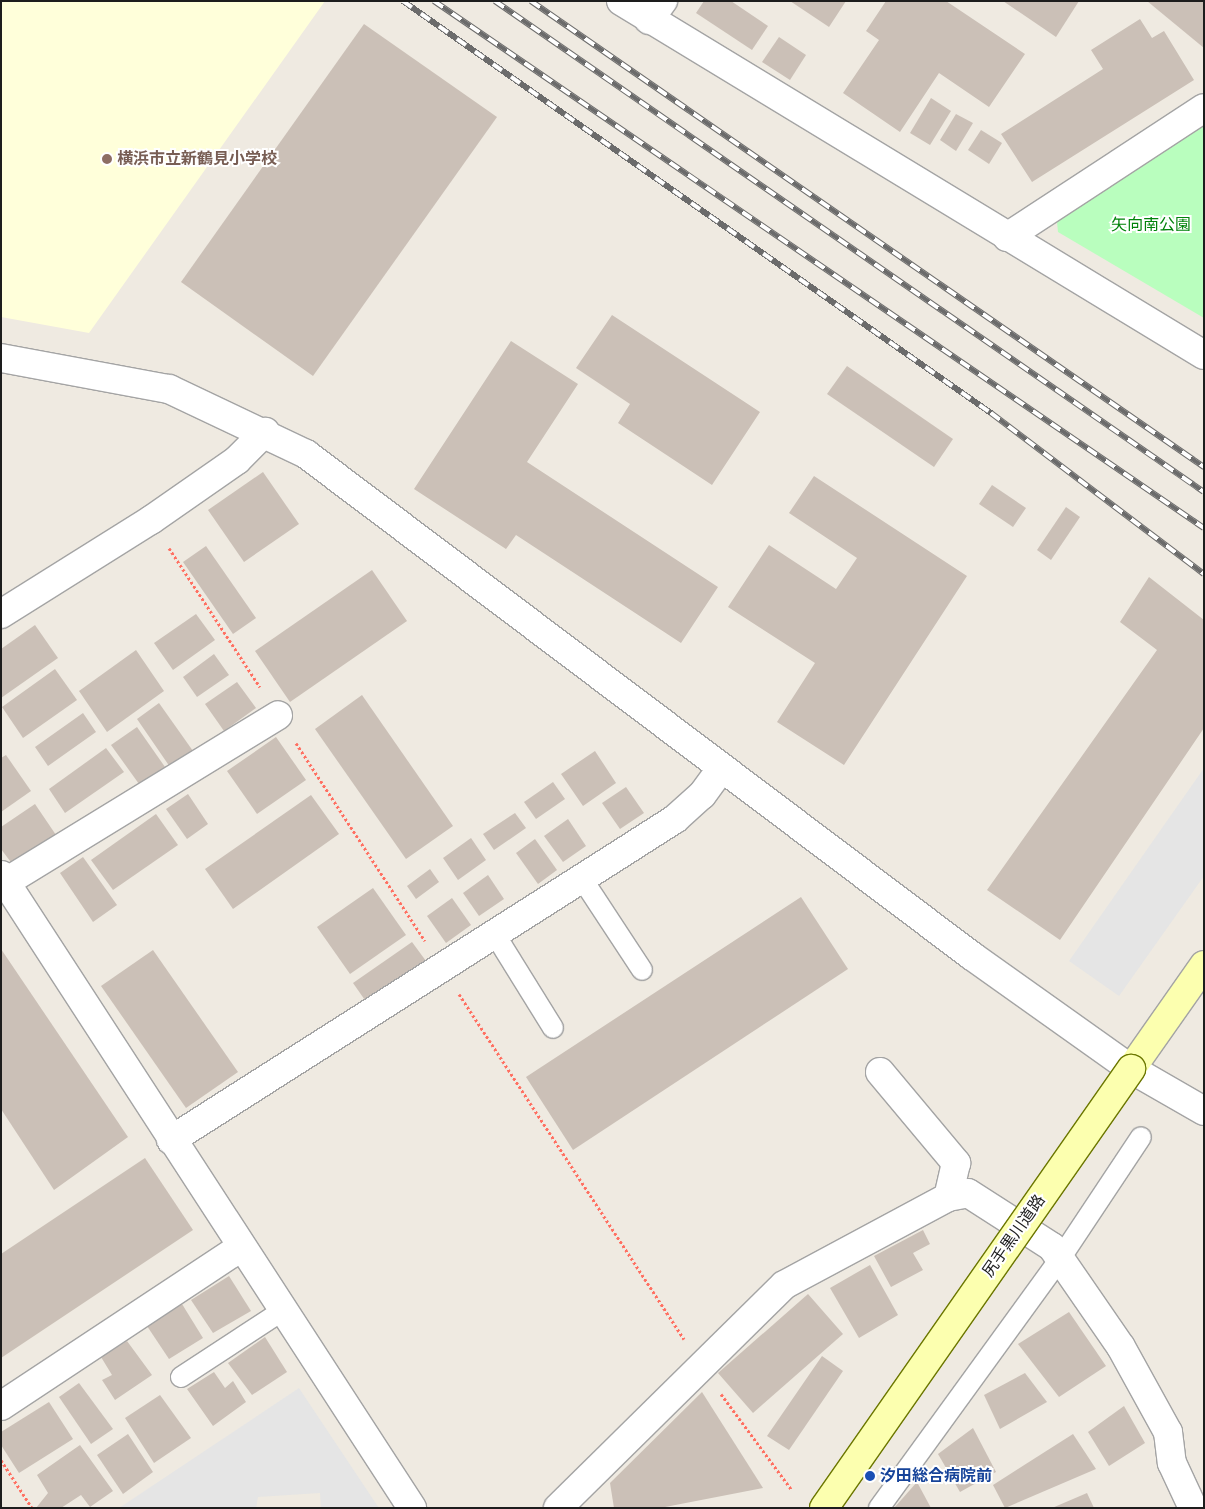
<!DOCTYPE html>
<html>
<head>
<meta charset="utf-8">
<style>
	body { margin:0 }
	#map { position:relative; width:1205px; height:1509px; overflow:hidden; background:#efeae1; font-family:"Public Sans","Noto Sans JP",sans-serif }
	div>[style] { position:absolute }
	.education>* { inset:0; background:#ffffda }
	.park>* { inset:0; background:#b9febe }
	.parking>* { inset:0; background:#e5e5e5 }
	.building>* { inset:0; background:#cbc0b7 }
	.path>* { height:3px; margin-top:-1.5px; transform-origin:0; background:repeating-linear-gradient(90deg,#ff7062 0 2.5px,transparent 0 5px) }
	.roads { filter:drop-shadow(1px 0 #a4a4a4) drop-shadow(-1px 0 #a4a4a4) drop-shadow(0 1px #a4a4a4) drop-shadow(0 -1px #a4a4a4) }
	.service>* { height:20px; margin:-10px; padding:0 10px; transform-origin:10px; border-radius:10px; background:#fff }
	.minor>* { height:28px; margin:-14px; padding:0 14px; transform-origin:14px; border-radius:14px; background:#fff }
	.tertiary>* { height:28px; margin:-14px; padding:0 14px; transform-origin:14px; border-radius:14px; background:#fff }
	.secondary>* { height:28px; margin:-14px; padding:0 14px; transform-origin:14px; border-radius:14px; background:#fcffaf }
	.rail>* { height:5.5px; margin-top:-2.75px; transform-origin:0; background:repeating-linear-gradient(90deg,#fff 0 11px,#6b6b6b 0 22px); box-sizing:border-box; border-block:1px solid #6b6b6b }
	.bridges { filter:drop-shadow(1px 0 #6c7700) drop-shadow(-1px 0 #6c7700) drop-shadow(0 1px #6c7700) drop-shadow(0 -1px #6c7700) }
	.secondary-bridge>* { height:28px; margin:-14px; padding:0 14px; transform-origin:14px; border-radius:14px; background:#fcffaf }
	.dots>* { width:14px; height:14px; translate:-50% -50%; box-sizing:border-box; border:2px solid #fff; border-radius:50% }
	span { translate:-50% -50%; white-space:nowrap; text-align:center; line-height:1.15; -webkit-text-stroke:4px #fff; paint-order:stroke }
	.education-label { font-size:16px; color:#785e54; font-weight:700 }
	.left { translate:0 -50%; text-align:left }
	.park-label { font-size:16px; color:#02830b }
	.street-label { font-size:16px; color:#1d1d1d }
	.transit-label { font-size:16px; color:#164399; font-weight:700 }
	.frame { position:absolute; inset:0; border:2px solid #1d1d1d; pointer-events:none }
</style>
</head>
<body>
<div id="map">
	<div class="education">
		<i style="clip-path:polygon(1px 1px,325px 1px,89px 333px,1px 317px)"></i>
	</div>
	<div class="park">
		<i style="clip-path:polygon(1204px 124px,1204px 318px,1058px 232px,1057px 222px)"></i>
	</div>
	<div class="parking">
		<i style="clip-path:polygon(1204px 768px,1204px 876px,1119px 996px,1069px 961px)"></i>
		<i style="clip-path:polygon(299px 1388px,379px 1508px,321px 1508px,320px 1493px,258px 1497px,256px 1508px,119px 1508px)"></i>
	</div>
	<div class="building">
		<i style="clip-path:polygon(704px 1px,731px 1px,768px 26px,752px 50px,696px 13px)"></i>
		<i style="clip-path:polygon(790px 1px,846px 1px,829px 27px)"></i>
		<i style="clip-path:polygon(886px 1px,946px 1px,1025px 54px,989px 107px,939px 73px,900px 132px,843px 93px,879px 40px,866px 31px)"></i>
		<i style="clip-path:polygon(1003px 1px,1079px 1px,1056px 37px)"></i>
		<i style="clip-path:polygon(1147px 1px,1204px 1px,1204px 48px)"></i>
		<i style="clip-path:polygon(1140px 19px,1152px 38px,1164px 31px,1194px 80px,1032px 182px,1001px 134px,1103px 69px,1091px 50px)"></i>
		<i style="clip-path:polygon(364px 24px,497px 117px,313px 376px,181px 282px)"></i>
		<i style="clip-path:polygon(779px 37px,806px 55px,790px 80px,762px 62px)"></i>
		<i style="clip-path:polygon(931px 98px,951px 111px,930px 145px,910px 133px)"></i>
		<i style="clip-path:polygon(956px 114px,973px 123px,956px 151px,940px 140px)"></i>
		<i style="clip-path:polygon(981px 130px,1002px 143px,989px 164px,968px 150px)"></i>
		<i style="clip-path:polygon(612px 315px,760px 412px,712px 485px,618px 423px,630px 404px,576px 368px)"></i>
		<i style="clip-path:polygon(511px 341px,578px 384px,527px 462px,718px 587px,681px 643px,516px 535px,506px 549px,414px 489px)"></i>
		<i style="clip-path:polygon(847px 366px,953px 439px,934px 467px,827px 394px)"></i>
		<i style="clip-path:polygon(263px 472px,299px 524px,244px 562px,208px 510px)"></i>
		<i style="clip-path:polygon(814px 476px,967px 576px,844px 765px,777px 722px,815px 663px,728px 607px,769px 545px,836px 589px,857px 558px,789px 513px)"></i>
		<i style="clip-path:polygon(992px 485px,1026px 508px,1013px 527px,979px 504px)"></i>
		<i style="clip-path:polygon(1066px 507px,1080px 517px,1051px 560px,1037px 550px)"></i>
		<i style="clip-path:polygon(206px 546px,256px 618px,233px 634px,183px 562px)"></i>
		<i style="clip-path:polygon(372px 570px,407px 621px,290px 702px,255px 651px)"></i>
		<i style="clip-path:polygon(1149px 577px,1204px 620px,1204px 728px,1060px 940px,987px 890px,1157px 650px,1120px 622px)"></i>
		<i style="clip-path:polygon(196px 614px,215px 640px,173px 670px,154px 643px)"></i>
		<i style="clip-path:polygon(35px 625px,58px 658px,1px 698px,1px 649px)"></i>
		<i style="clip-path:polygon(136px 650px,164px 691px,107px 732px,79px 691px)"></i>
		<i style="clip-path:polygon(214px 654px,229px 675px,197px 697px,183px 677px)"></i>
		<i style="clip-path:polygon(55px 669px,77px 700px,23px 738px,2px 707px)"></i>
		<i style="clip-path:polygon(237px 682px,256px 708px,224px 731px,205px 704px)"></i>
		<i style="clip-path:polygon(362px 695px,453px 826px,406px 859px,315px 729px)"></i>
		<i style="clip-path:polygon(159px 703px,193px 751px,170px 767px,137px 719px)"></i>
		<i style="clip-path:polygon(83px 713px,96px 732px,48px 766px,35px 747px)"></i>
		<i style="clip-path:polygon(137px 727px,165px 767px,139px 784px,111px 745px)"></i>
		<i style="clip-path:polygon(276px 737px,306px 780px,257px 814px,227px 771px)"></i>
		<i style="clip-path:polygon(106px 748px,124px 772px,65px 813px,49px 789px)"></i>
		<i style="clip-path:polygon(595px 751px,616px 783px,583px 806px,561px 774px)"></i>
		<i style="clip-path:polygon(6px 755px,31px 791px,1px 812px,1px 758px)"></i>
		<i style="clip-path:polygon(553px 782px,565px 799px,536px 819px,524px 802px)"></i>
		<i style="clip-path:polygon(626px 787px,644px 813px,620px 829px,602px 803px)"></i>
		<i style="clip-path:polygon(188px 794px,208px 824px,187px 839px,166px 809px)"></i>
		<i style="clip-path:polygon(311px 795px,339px 834px,233px 909px,205px 869px)"></i>
		<i style="clip-path:polygon(35px 804px,56px 835px,13px 865px,1px 849px,1px 827px)"></i>
		<i style="clip-path:polygon(515px 813px,526px 828px,494px 850px,483px 834px)"></i>
		<i style="clip-path:polygon(156px 814px,178px 845px,113px 890px,91px 860px)"></i>
		<i style="clip-path:polygon(568px 819px,586px 846px,563px 862px,544px 836px)"></i>
		<i style="clip-path:polygon(471px 838px,486px 860px,458px 880px,443px 858px)"></i>
		<i style="clip-path:polygon(535px 839px,557px 870px,538px 884px,516px 853px)"></i>
		<i style="clip-path:polygon(83px 857px,117px 905px,93px 922px,60px 873px)"></i>
		<i style="clip-path:polygon(430px 869px,439px 882px,416px 899px,407px 886px)"></i>
		<i style="clip-path:polygon(488px 875px,504px 899px,479px 916px,463px 893px)"></i>
		<i style="clip-path:polygon(373px 888px,406px 935px,350px 974px,317px 927px)"></i>
		<i style="clip-path:polygon(801px 897px,848px 969px,573px 1150px,526px 1077px)"></i>
		<i style="clip-path:polygon(452px 898px,471px 925px,446px 943px,427px 916px)"></i>
		<i style="clip-path:polygon(412px 942px,426px 961px,367px 1003px,353px 983px)"></i>
		<i style="clip-path:polygon(1px 949px,128px 1137px,54px 1190px,1px 1109px)"></i>
		<i style="clip-path:polygon(153px 950px,238px 1072px,186px 1108px,101px 986px)"></i>
		<i style="clip-path:polygon(145px 1158px,193px 1230px,1px 1358px,1px 1254px)"></i>
		<i style="clip-path:polygon(923px 1230px,930px 1244px,913px 1253px,923px 1270px,891px 1287px,874px 1256px)"></i>
		<i style="clip-path:polygon(870px 1265px,898px 1315px,859px 1338px,830px 1288px)"></i>
		<i style="clip-path:polygon(229px 1276px,251px 1311px,213px 1333px,191px 1300px)"></i>
		<i style="clip-path:polygon(808px 1294px,843px 1334px,753px 1413px,718px 1373px)"></i>
		<i style="clip-path:polygon(182px 1304px,203px 1338px,169px 1359px,147px 1326px)"></i>
		<i style="clip-path:polygon(1069px 1312px,1106px 1366px,1059px 1397px,1018px 1344px)"></i>
		<i style="clip-path:polygon(265px 1337px,287px 1372px,252px 1395px,228px 1363px)"></i>
		<i style="clip-path:polygon(127px 1341px,152px 1375px,115px 1400px,102px 1380px,112px 1375px,101px 1357px)"></i>
		<i style="clip-path:polygon(822px 1356px,843px 1371px,789px 1450px,767px 1436px)"></i>
		<i style="clip-path:polygon(214px 1372px,225px 1388px,233px 1381px,246px 1402px,213px 1426px,187px 1389px)"></i>
		<i style="clip-path:polygon(1025px 1373px,1047px 1402px,1000px 1429px,984px 1395px)"></i>
		<i style="clip-path:polygon(79px 1383px,113px 1429px,91px 1444px,59px 1397px)"></i>
		<i style="clip-path:polygon(702px 1392px,763px 1488px,660px 1508px,614px 1508px,610px 1483px)"></i>
		<i style="clip-path:polygon(160px 1395px,191px 1438px,154px 1463px,125px 1418px)"></i>
		<i style="clip-path:polygon(49px 1402px,73px 1439px,19px 1473px,1px 1445px,1px 1432px)"></i>
		<i style="clip-path:polygon(1124px 1406px,1145px 1443px,1109px 1466px,1088px 1432px)"></i>
		<i style="clip-path:polygon(973px 1428px,996px 1472px,960px 1492px,938px 1454px)"></i>
		<i style="clip-path:polygon(128px 1434px,153px 1472px,123px 1494px,97px 1455px)"></i>
		<i style="clip-path:polygon(1073px 1434px,1096px 1469px,1005px 1508px,993px 1485px)"></i>
		<i style="clip-path:polygon(80px 1445px,113px 1491px,90px 1507px,81px 1495px,61px 1508px,36px 1508px,48px 1493px,37px 1475px)"></i>
		<i style="clip-path:polygon(917px 1482px,931px 1508px,894px 1508px)"></i>
		<i style="clip-path:polygon(1087px 1493px,1094px 1508px,1052px 1508px)"></i>
	</div>
	<div class="path">
		<i style="left:169px;top:548px;width:166px;rotate:56.8deg"></i>
		<i style="left:296px;top:743px;width:236px;rotate:56.9deg"></i>
		<i style="left:459px;top:994px;width:412px;rotate:56.9deg"></i>
		<i style="left:721px;top:1394px;width:118px;rotate:53.6deg"></i>
		<i style="left:1px;top:1460px;width:57px;rotate:57.1deg"></i>
	</div>
	<div class="roads">
		<div class="service">
			<i style="left:581px;top:877px;width:111px;rotate:56.7deg"></i>
			<i style="left:496px;top:936px;width:108px;rotate:58.2deg"></i>
			<i style="left:181px;top:1377px;width:121px;rotate:-33.2deg"></i>
			<i style="left:879px;top:1508px;width:308px;rotate:-54deg"></i>
			<i style="left:1060px;top:1259px;width:146px;rotate:-56.4deg"></i>
		</div>
		<div class="minor">
			<i style="left:649px;top:20px;width:24px;rotate:-54deg"></i>
			<i style="left:1007px;top:237px;width:235px;rotate:-33.2deg"></i>
			<i style="left:1px;top:875px;width:755px;rotate:57deg"></i>
			<i style="left:6px;top:882px;width:319px;rotate:-31.5deg"></i>
			<i style="left:880px;top:1072px;width:119px;rotate:50.1deg"></i>
			<i style="left:956px;top:1163px;width:35px;rotate:103deg"></i>
			<i style="left:171px;top:1140px;width:598px;rotate:-32.49deg"></i>
			<i style="left:675px;top:819px;width:36px;rotate:-42deg"></i>
			<i style="left:702px;top:795px;width:31px;rotate:-54deg"></i>
			<i style="left:1px;top:1406px;width:287px;rotate:-33.5deg"></i>
			<i style="left:558px;top:1508px;width:317px;rotate:-44.6deg"></i>
			<i style="left:784px;top:1285px;width:186px;rotate:-28.2deg"></i>
			<i style="left:948px;top:1197px;width:20px;rotate:-11deg"></i>
			<i style="left:968px;top:1193px;width:100px;rotate:32.7deg"></i>
			<i style="left:1052px;top:1247px;width:121px;rotate:55.4deg"></i>
			<i style="left:1121px;top:1347px;width:97px;rotate:61.1deg"></i>
			<i style="left:1168px;top:1432px;width:31px;rotate:83deg"></i>
			<i style="left:1172px;top:1463px;width:50px;rotate:65deg"></i>
		</div>
		<div class="tertiary">
			<i style="left:621px;top:1px;width:682px;rotate:31.27deg"></i>
			<i style="left:1px;top:358px;width:171px;rotate:10.5deg"></i>
			<i style="left:169px;top:389px;width:152px;rotate:25.4deg"></i>
			<i style="left:306px;top:454px;width:834px;rotate:37.01deg"></i>
			<i style="left:972px;top:956px;width:195px;rotate:35.4deg"></i>
			<i style="left:1131px;top:1069px;width:84px;rotate:29.9deg"></i>
			<i style="left:1px;top:614px;width:177px;rotate:-32.1deg"></i>
			<i style="left:151px;top:520px;width:105px;rotate:-34.9deg"></i>
			<i style="left:237px;top:460px;width:40px;rotate:-45deg"></i>
		</div>
		<div class="secondary">
			<i style="left:1131px;top:1069px;width:127px;rotate:-54.9deg"></i>
		</div>
	</div>
	<div class="rail">
		<i style="left:403px;top:1px;width:718px;rotate:35.02deg"></i>
		<i style="left:991px;top:413px;width:267px;rotate:37.1deg"></i>
		<i style="left:434px;top:1px;width:933px;rotate:34.39deg"></i>
		<i style="left:495px;top:1px;width:862px;rotate:34.7deg"></i>
		<i style="left:531px;top:1px;width:819px;rotate:34.7deg"></i>
	</div>
	<div class="bridges">
		<div class="secondary-bridge">
			<i style="left:824px;top:1508px;width:536px;rotate:-55.03deg"></i>
		</div>
	</div>
	<div class="dots">
		<i style="left:107px;top:159px;background:#8d6e63"></i>
		<i style="left:870px;top:1476px;background:#1a4fb4"></i>
	</div>
	<div class="education-label">
		<span class="left" style="left:117px;top:159px">横浜市立新鶴見小学校</span>
	</div>
	<div class="park-label">
		<span style="left:1151px;top:225px">矢向南公園</span>
	</div>
	<div class="street-label">
		<span style="left:1014px;top:1236px;rotate:-55deg">尻手黒川道路</span>
	</div>
	<div class="transit-label">
		<span class="left" style="left:880px;top:1476px">汐田総合病院前</span>
	</div>
	<div class="frame"></div>
</div>
</body>
</html>
